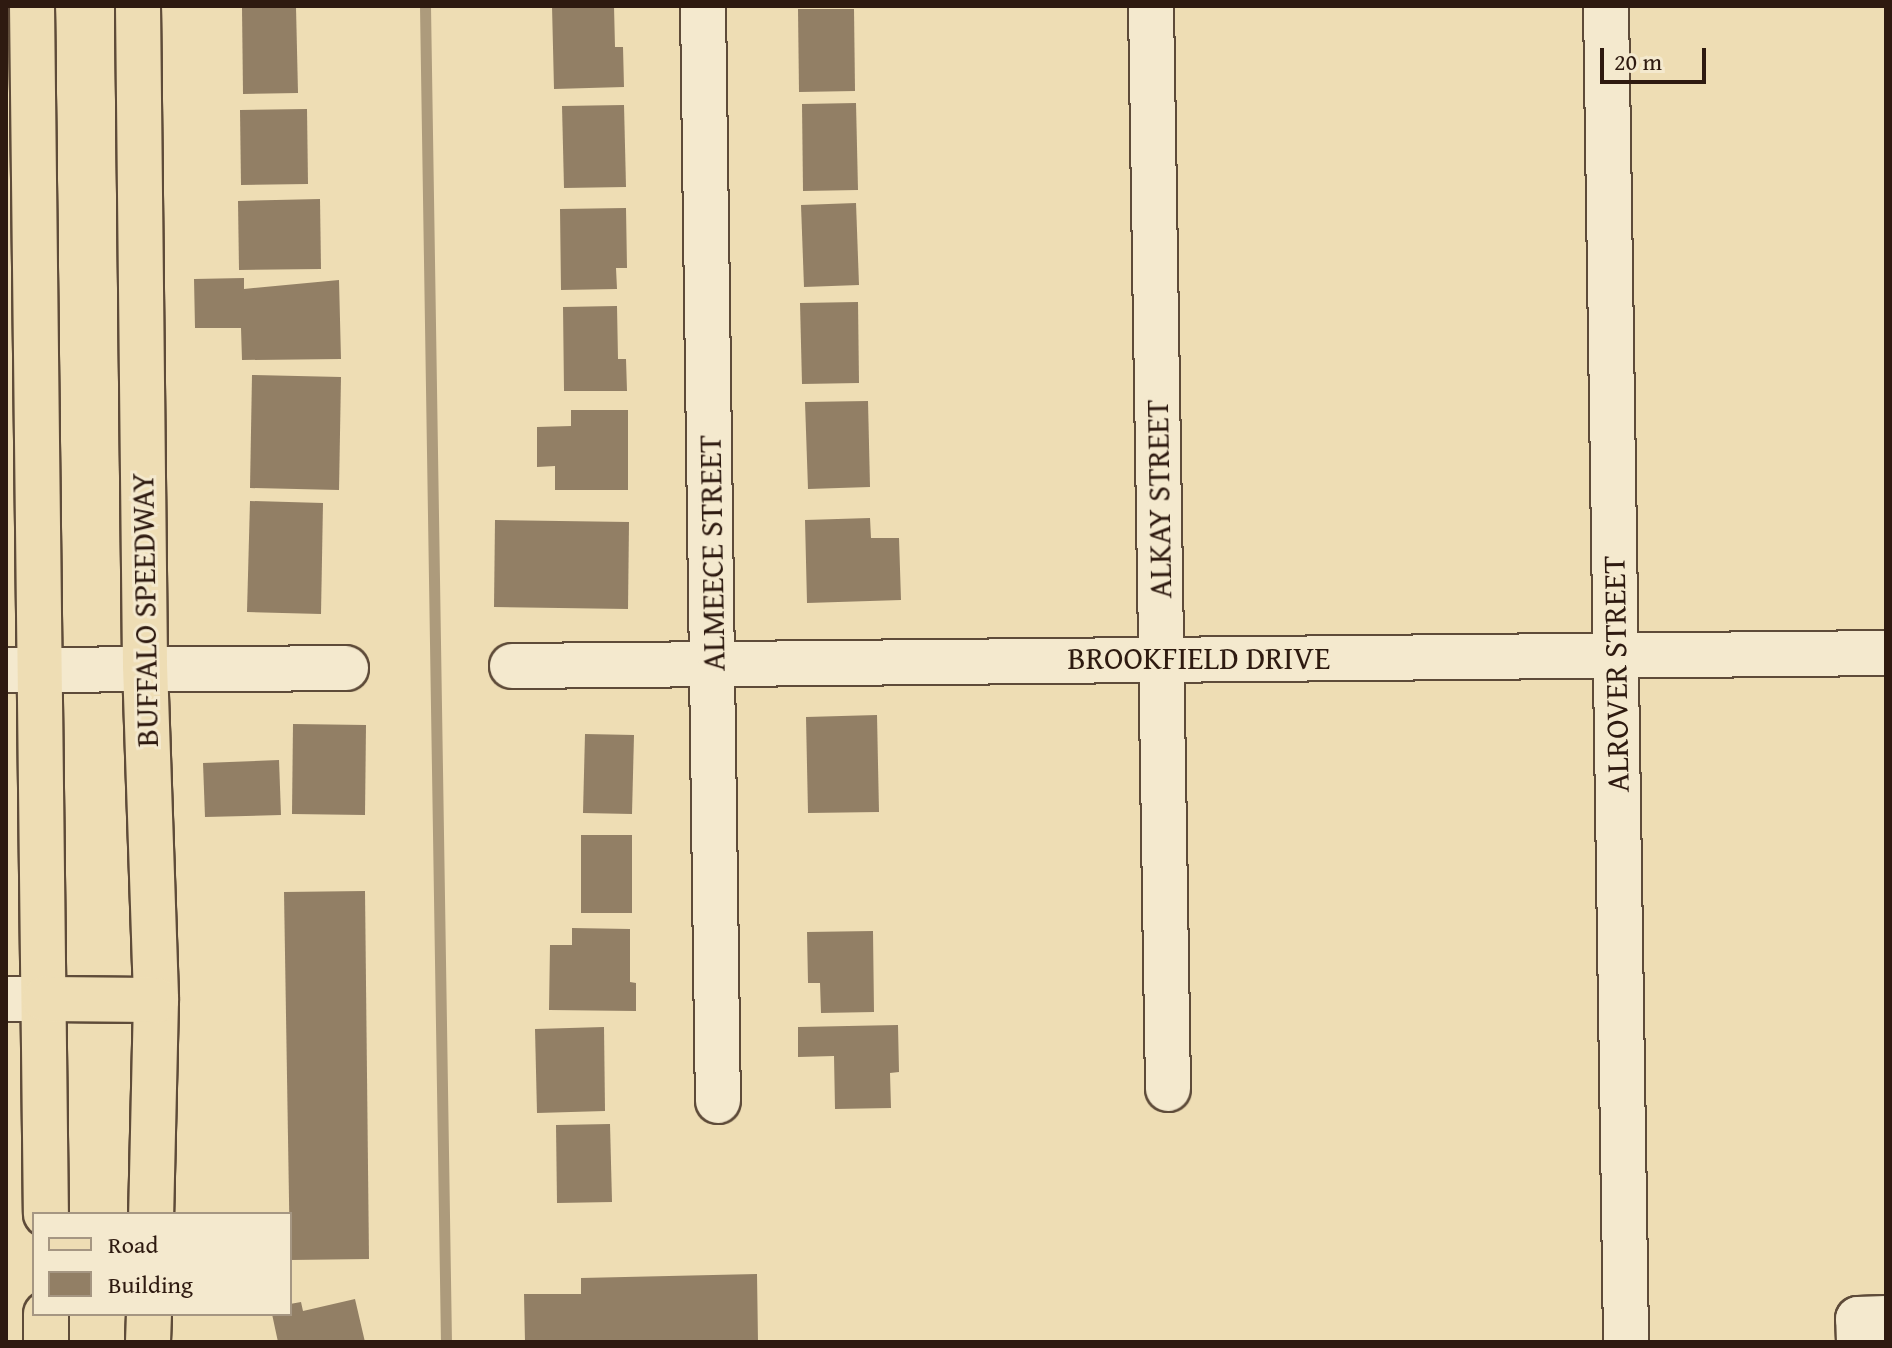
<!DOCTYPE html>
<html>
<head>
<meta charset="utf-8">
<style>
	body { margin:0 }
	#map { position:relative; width:1892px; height:1348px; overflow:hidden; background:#eeddb4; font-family:"Gentium Book Plus",serif }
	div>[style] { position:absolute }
	.stream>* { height:11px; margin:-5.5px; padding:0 5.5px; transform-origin:5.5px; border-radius:5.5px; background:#ad9b7c }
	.building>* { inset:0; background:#927f65 }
	.roads { filter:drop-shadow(2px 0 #5e4b39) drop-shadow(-2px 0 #5e4b39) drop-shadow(0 2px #5e4b39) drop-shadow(0 -2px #5e4b39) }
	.minor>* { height:44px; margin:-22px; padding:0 22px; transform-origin:22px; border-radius:22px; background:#f4e9ce }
	.major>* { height:44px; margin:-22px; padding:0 22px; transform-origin:22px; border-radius:22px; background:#eeddb4 }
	span { translate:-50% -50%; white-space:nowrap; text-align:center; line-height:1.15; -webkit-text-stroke:6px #f4e9ce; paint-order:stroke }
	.street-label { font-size:32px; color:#2e1a10 }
	.frame { position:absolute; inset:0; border:8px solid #2e1a10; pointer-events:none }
	.legend { position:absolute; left:32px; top:1212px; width:260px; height:104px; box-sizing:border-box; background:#f4e9ce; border:2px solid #a59682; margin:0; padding:10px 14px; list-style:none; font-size:24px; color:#2e1a10 }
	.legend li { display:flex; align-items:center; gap:16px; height:40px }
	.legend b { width:40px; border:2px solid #a59682 }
	.scale { position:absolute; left:1600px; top:48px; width:106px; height:36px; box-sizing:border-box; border:4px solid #2e1a10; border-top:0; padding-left:10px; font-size:24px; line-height:28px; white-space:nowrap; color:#2e1a10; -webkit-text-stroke:6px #f4e9ce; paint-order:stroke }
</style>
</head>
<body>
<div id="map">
	<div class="stream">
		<i style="left:425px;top:6px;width:1336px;rotate:89.1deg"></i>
	</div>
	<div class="building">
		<i style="clip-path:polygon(552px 6px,614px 6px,615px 47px,623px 47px,624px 87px,554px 89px)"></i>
		<i style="clip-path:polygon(296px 7px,298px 93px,243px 94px,242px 8px)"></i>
		<i style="clip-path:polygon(798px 9px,854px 9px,855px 91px,799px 92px)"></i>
		<i style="clip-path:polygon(856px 103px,858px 190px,803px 191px,802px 104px)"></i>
		<i style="clip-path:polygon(624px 105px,626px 187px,564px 188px,562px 106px)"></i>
		<i style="clip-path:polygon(307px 109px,308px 184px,241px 185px,240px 110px)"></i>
		<i style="clip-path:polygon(320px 199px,321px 269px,239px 270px,238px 201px)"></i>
		<i style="clip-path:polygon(856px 203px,859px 285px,804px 287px,801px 205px)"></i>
		<i style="clip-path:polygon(626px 208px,627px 268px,616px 268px,617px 289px,561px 290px,560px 209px)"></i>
		<i style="clip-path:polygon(244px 278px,244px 289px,339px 280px,341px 359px,242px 360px,241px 328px,195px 328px,194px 279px)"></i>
		<i style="clip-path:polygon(858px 302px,859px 383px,802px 384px,800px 303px)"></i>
		<i style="clip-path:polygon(617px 306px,618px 359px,626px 359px,627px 391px,564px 391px,563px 307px)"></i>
		<i style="clip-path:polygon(252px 375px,341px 377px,339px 490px,250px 488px)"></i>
		<i style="clip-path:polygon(868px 401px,870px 487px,808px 489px,805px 402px)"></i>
		<i style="clip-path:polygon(571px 410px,628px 410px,628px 490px,555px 490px,555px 466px,537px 467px,537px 427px,571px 426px)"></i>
		<i style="clip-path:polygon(250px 501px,323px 503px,321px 614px,247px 612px)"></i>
		<i style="clip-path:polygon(870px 518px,871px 538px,899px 538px,901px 600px,807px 603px,805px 520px)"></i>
		<i style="clip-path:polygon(495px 520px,629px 522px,628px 609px,494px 607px)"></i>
		<i style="clip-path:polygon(877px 715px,879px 812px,808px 813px,806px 717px)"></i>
		<i style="clip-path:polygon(293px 724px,366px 725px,365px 815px,292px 814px)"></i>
		<i style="clip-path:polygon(585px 734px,634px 735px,632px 814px,583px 813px)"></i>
		<i style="clip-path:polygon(279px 760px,281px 815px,205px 817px,203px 763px)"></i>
		<i style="clip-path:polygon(581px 835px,632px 835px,632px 913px,581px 913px)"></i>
		<i style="clip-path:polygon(365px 891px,369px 1259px,290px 1260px,284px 892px)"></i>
		<i style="clip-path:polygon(572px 928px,630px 929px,630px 982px,636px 983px,636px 1011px,549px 1010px,550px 945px,572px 945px)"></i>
		<i style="clip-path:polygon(873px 931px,874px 1012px,821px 1013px,820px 983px,808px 983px,807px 932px)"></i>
		<i style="clip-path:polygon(898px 1025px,899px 1072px,890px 1073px,891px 1108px,835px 1109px,834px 1056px,798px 1057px,798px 1027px)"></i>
		<i style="clip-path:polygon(604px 1027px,605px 1111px,537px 1113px,535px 1029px)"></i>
		<i style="clip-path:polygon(610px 1124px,612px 1202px,557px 1203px,556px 1125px)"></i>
		<i style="clip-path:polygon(757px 1274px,758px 1342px,525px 1342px,524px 1294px,581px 1294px,581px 1278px)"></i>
		<i style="clip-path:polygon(355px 1299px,365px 1342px,278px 1342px,272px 1314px,290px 1314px,290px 1304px,301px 1302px,303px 1311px)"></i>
	</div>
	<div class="roads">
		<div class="minor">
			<i style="left:703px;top:6px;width:1095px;rotate:89.22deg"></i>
			<i style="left:1151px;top:6px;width:1083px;rotate:89.1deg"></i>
			<i style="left:1606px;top:6px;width:1336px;rotate:89.14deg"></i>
			<i style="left:512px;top:666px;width:1374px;rotate:-0.54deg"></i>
			<i style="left:6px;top:670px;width:340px;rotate:-0.3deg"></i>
			<i style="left:6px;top:999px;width:39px"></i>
			<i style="left:1859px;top:1342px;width:23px;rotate:-92deg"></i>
			<i style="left:1858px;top:1319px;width:28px;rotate:-2deg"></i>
		</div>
		<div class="major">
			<i style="left:32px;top:6px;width:1208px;rotate:89.34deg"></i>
			<i style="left:138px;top:6px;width:659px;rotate:89.39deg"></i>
			<i style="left:145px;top:665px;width:335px;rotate:88.1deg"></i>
			<i style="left:156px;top:1000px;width:214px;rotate:91.3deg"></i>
			<i style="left:45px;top:999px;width:111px;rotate:0.5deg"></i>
			<i style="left:46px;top:1314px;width:28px;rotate:90deg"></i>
			<i style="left:148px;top:1342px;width:28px;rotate:-88deg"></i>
		</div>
	</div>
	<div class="street-label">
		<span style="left:1159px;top:499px;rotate:-91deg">ALKAY STREET</span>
		<span style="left:712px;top:553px;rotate:-91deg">ALMEECE STREET</span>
		<span style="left:145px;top:610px;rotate:-91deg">BUFFALO SPEEDWAY</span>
		<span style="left:1199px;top:658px">BROOKFIELD DRIVE</span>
		<span style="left:1616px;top:674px;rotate:-91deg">ALROVER STREET</span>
	</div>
	<div class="frame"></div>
	<ul class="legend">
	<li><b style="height:10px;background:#eeddb4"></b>Road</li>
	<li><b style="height:22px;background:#927f65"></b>Building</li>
	</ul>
	<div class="scale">20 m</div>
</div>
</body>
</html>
